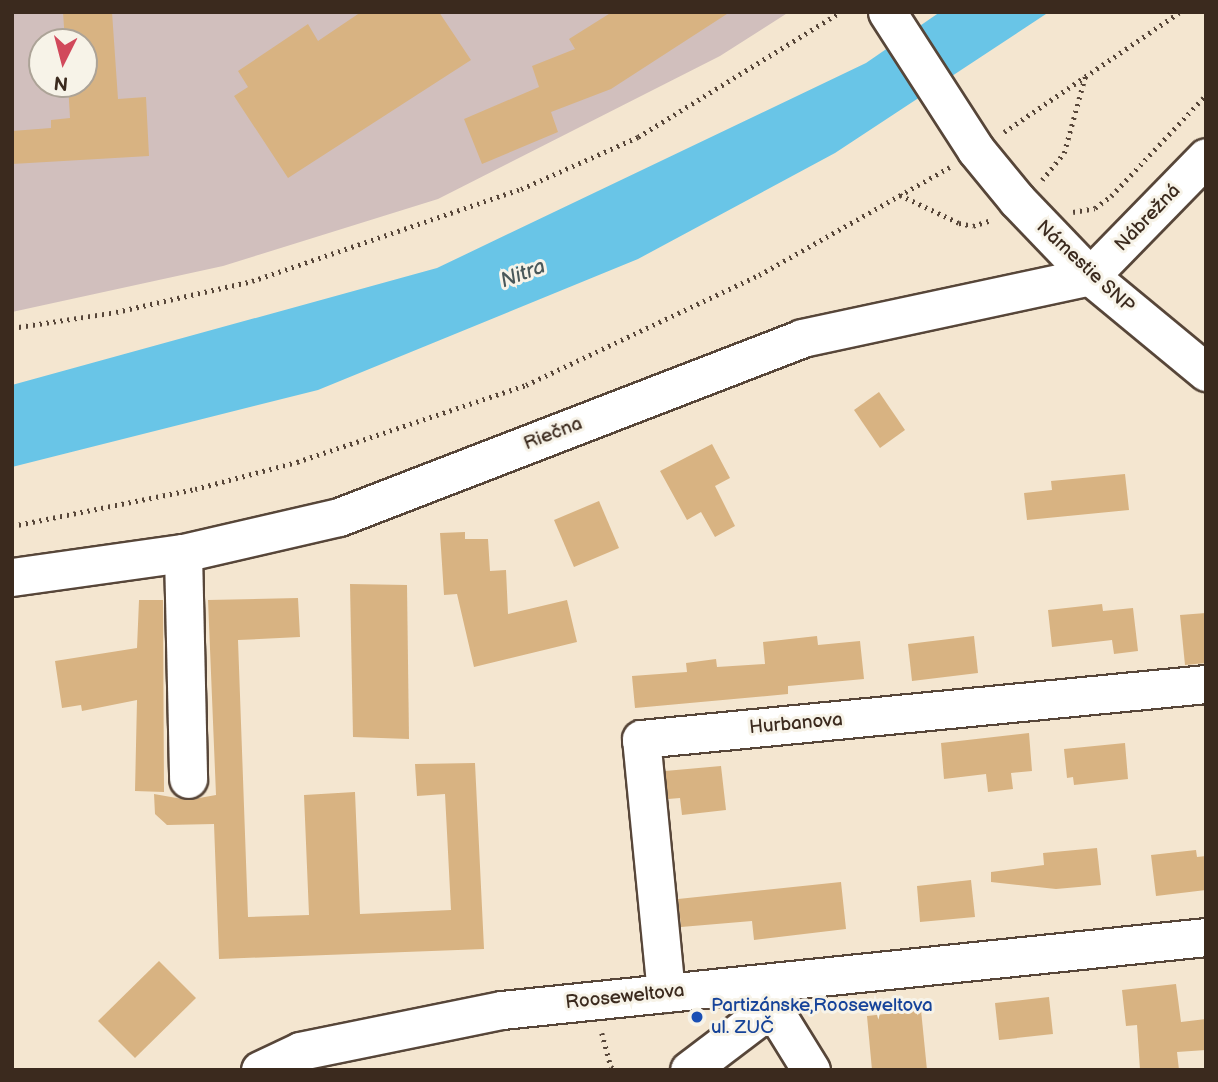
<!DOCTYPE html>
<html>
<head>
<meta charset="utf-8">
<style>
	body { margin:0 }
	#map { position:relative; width:1218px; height:1082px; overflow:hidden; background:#f4e6d0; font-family:"Balsamiq Sans",sans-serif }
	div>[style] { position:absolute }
	.industrial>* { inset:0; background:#d1bfbd }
	.water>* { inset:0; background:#69c5e7 }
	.building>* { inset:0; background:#d8b382 }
	.path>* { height:4.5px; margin-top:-2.25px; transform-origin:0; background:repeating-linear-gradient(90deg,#574639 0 2px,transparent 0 7px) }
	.roads { filter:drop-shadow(2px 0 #574639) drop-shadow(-2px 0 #574639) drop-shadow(0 2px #574639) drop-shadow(0 -2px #574639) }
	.minor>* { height:37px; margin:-18.5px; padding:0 18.5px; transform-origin:18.5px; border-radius:18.5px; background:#fff }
	.dots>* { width:19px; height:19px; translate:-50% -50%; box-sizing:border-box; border:4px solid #f7f3e8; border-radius:50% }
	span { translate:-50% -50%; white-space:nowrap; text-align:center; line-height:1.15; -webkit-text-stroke:6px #f7f3e8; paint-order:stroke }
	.street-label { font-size:19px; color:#3b2a1e }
	.transit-label { font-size:19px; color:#164399 }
	.left { translate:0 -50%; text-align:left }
	.water-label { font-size:21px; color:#49585a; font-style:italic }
	.frame { position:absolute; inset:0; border:14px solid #3b2a1e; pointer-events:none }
	.north { position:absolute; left:28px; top:28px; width:70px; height:70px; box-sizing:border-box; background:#f7f3e8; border:2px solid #aca397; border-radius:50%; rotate:186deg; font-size:19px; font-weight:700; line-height:28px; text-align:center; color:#3b2a1e }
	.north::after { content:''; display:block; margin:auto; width:24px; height:32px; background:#d1495b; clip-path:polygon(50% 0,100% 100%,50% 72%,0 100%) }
</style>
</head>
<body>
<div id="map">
	<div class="industrial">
		<i style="clip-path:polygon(evenodd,12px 12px,789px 12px,720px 56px,438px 199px,223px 266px,12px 312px,12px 12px,42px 42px,84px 42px,84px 84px,42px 84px,42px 42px)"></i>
	</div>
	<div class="water">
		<i style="clip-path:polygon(940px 12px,1049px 12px,835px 153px,638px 259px,318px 390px,12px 467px,12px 385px,437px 268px,866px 63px)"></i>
	</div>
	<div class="building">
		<i style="clip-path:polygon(63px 12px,112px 12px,118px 99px,146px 97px,149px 156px,12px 164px,12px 131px,51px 128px,51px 120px,70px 118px,68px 84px,84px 84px,84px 42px,65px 42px)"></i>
		<i style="clip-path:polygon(361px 12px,439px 12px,471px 60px,288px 178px,234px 96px,248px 87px,238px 71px,308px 24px,318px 41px)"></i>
		<i style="clip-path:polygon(612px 12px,730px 12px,611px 89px,551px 112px,558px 132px,482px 164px,464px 119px,539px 87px,532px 66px,575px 49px,569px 39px)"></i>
		<i style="clip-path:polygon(879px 392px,905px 430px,880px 448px,854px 410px)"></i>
		<i style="clip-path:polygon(712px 444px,730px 478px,715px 486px,735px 526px,715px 537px,701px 512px,687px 520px,660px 471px)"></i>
		<i style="clip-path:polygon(1125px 474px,1129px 510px,1027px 520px,1024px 493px,1052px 490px,1051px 481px)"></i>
		<i style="clip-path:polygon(599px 501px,619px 548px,574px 567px,554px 520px)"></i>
		<i style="clip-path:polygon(465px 532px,465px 539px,488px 539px,490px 571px,506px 570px,508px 614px,567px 600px,577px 642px,474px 667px,457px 594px,444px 595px,440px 533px)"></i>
		<i style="clip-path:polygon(350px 584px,407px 585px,409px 739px,353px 737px)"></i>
		<i style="clip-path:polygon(298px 598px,300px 637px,238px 640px,248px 917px,309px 915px,304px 795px,355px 792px,360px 914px,451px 910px,445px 794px,417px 796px,415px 764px,475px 763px,484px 949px,219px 959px,214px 824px,167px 825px,155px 814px,154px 794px,188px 800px,216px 795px,208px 600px)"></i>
		<i style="clip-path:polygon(139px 600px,163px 600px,164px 792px,135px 791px,137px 700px,82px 711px,81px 705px,62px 708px,55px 661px,137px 648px)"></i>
		<i style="clip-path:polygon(1102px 604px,1103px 611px,1133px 608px,1138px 651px,1114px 654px,1112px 640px,1052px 647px,1048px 610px)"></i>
		<i style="clip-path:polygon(1206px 613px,1206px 663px,1185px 665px,1180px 615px)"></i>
		<i style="clip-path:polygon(817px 636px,818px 645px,860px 641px,864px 679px,788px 686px,788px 694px,635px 708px,632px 676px,687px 672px,686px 663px,716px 659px,717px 667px,765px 664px,763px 642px)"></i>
		<i style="clip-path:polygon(974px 636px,978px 673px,912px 681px,908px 644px)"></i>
		<i style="clip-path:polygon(1029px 733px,1032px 771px,1011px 773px,1013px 789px,988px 792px,986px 774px,944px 779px,941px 743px)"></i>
		<i style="clip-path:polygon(1125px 743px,1128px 779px,1074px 785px,1073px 777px,1067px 778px,1064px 749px)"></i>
		<i style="clip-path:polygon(721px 766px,726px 810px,682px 815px,680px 798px,668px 799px,665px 771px)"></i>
		<i style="clip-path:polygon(1097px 848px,1101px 885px,1056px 889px,991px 882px,991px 872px,1044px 865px,1043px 853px)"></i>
		<i style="clip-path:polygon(1196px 850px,1197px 857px,1206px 856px,1206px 890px,1156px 896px,1151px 855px)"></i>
		<i style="clip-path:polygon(971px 880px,975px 917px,920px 922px,917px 886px)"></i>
		<i style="clip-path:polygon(841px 882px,846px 929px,754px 940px,752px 921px,681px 927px,678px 899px)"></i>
		<i style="clip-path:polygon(159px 961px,196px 998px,135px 1058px,98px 1021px)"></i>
		<i style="clip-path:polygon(1176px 984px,1181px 1022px,1206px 1019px,1206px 1050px,1177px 1052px,1179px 1070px,1140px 1070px,1137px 1025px,1126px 1026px,1122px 990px)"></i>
		<i style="clip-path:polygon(1049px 997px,1053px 1034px,999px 1040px,995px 1003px)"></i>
		<i style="clip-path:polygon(921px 1010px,927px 1070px,872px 1070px,867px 1016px)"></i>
	</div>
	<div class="path">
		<i style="left:1004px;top:132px;width:213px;rotate:-34.3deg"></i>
		<i style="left:1042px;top:180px;width:35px;rotate:-51deg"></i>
		<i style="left:1064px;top:153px;width:79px;rotate:-74.6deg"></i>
		<i style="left:900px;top:195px;width:65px;rotate:25.4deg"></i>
		<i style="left:959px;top:223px;width:14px;rotate:12deg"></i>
		<i style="left:973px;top:226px;width:19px;rotate:-18deg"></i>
		<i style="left:1073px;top:212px;width:22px;rotate:-10deg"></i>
		<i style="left:1095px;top:208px;width:20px;rotate:-37deg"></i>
		<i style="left:1111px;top:196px;width:139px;rotate:-46.8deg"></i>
		<i style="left:12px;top:328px;width:105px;rotate:-8.7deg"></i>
		<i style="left:116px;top:312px;width:139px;rotate:-12.8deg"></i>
		<i style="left:252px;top:281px;width:284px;rotate:-18.9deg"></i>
		<i style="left:521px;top:189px;width:128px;rotate:-24deg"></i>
		<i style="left:638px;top:137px;width:238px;rotate:-31.7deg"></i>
		<i style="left:12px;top:526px;width:187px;rotate:-11.4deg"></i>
		<i style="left:195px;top:489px;width:106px;rotate:-14.8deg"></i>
		<i style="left:297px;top:462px;width:242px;rotate:-18.6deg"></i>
		<i style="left:526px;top:385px;width:258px;rotate:-25.3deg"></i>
		<i style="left:759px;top:275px;width:219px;rotate:-29.5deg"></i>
		<i style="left:602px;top:1033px;width:35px;rotate:75deg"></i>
		<i style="left:611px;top:1067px;width:7px;rotate:27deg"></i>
	</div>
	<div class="roads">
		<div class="minor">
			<i style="left:887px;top:12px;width:164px;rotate:57.2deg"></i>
			<i style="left:976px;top:150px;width:65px;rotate:50.6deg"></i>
			<i style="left:1017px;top:200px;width:105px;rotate:46.2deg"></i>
			<i style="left:1090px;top:276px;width:151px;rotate:39.6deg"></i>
			<i style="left:183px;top:553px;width:226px;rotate:88.7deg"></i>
			<i style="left:12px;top:577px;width:173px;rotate:-8deg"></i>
			<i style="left:183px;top:553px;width:160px;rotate:-13deg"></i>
			<i style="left:339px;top:517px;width:496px;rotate:-21.1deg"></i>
			<i style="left:802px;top:338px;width:295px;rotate:-12.1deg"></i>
			<i style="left:1090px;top:276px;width:166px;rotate:-45.7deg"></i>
			<i style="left:769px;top:983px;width:24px;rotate:83deg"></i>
			<i style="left:772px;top:1007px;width:74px;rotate:58.2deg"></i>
			<i style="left:666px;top:993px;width:255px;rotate:-95.6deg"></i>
			<i style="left:641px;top:739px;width:568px;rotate:-5.56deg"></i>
			<i style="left:260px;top:1070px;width:44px;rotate:-25.4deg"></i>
			<i style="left:300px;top:1051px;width:206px;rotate:-11.5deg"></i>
			<i style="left:502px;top:1010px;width:708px;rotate:-5.92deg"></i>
			<i style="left:689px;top:1070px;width:104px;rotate:-37.2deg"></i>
		</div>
	</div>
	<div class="dots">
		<i style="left:697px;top:1017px;background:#1a4fb4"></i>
	</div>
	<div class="street-label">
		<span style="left:1148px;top:218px;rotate:-46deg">Nábrežná</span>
		<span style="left:1085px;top:267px;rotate:43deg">Námestie SNP</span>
		<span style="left:553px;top:434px;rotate:-21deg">Riečna</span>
		<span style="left:796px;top:724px;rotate:-5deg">Hurbanova</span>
		<span style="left:625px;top:997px;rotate:-6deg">Rooseweltova</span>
	</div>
	<div class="transit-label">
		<span class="left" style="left:711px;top:1017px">Partizánske,Rooseweltova<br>ul. ZUČ</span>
	</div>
	<div class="water-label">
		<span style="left:523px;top:274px;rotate:-21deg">Nitra</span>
	</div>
	<div class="frame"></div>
	<div class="north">N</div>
</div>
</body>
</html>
